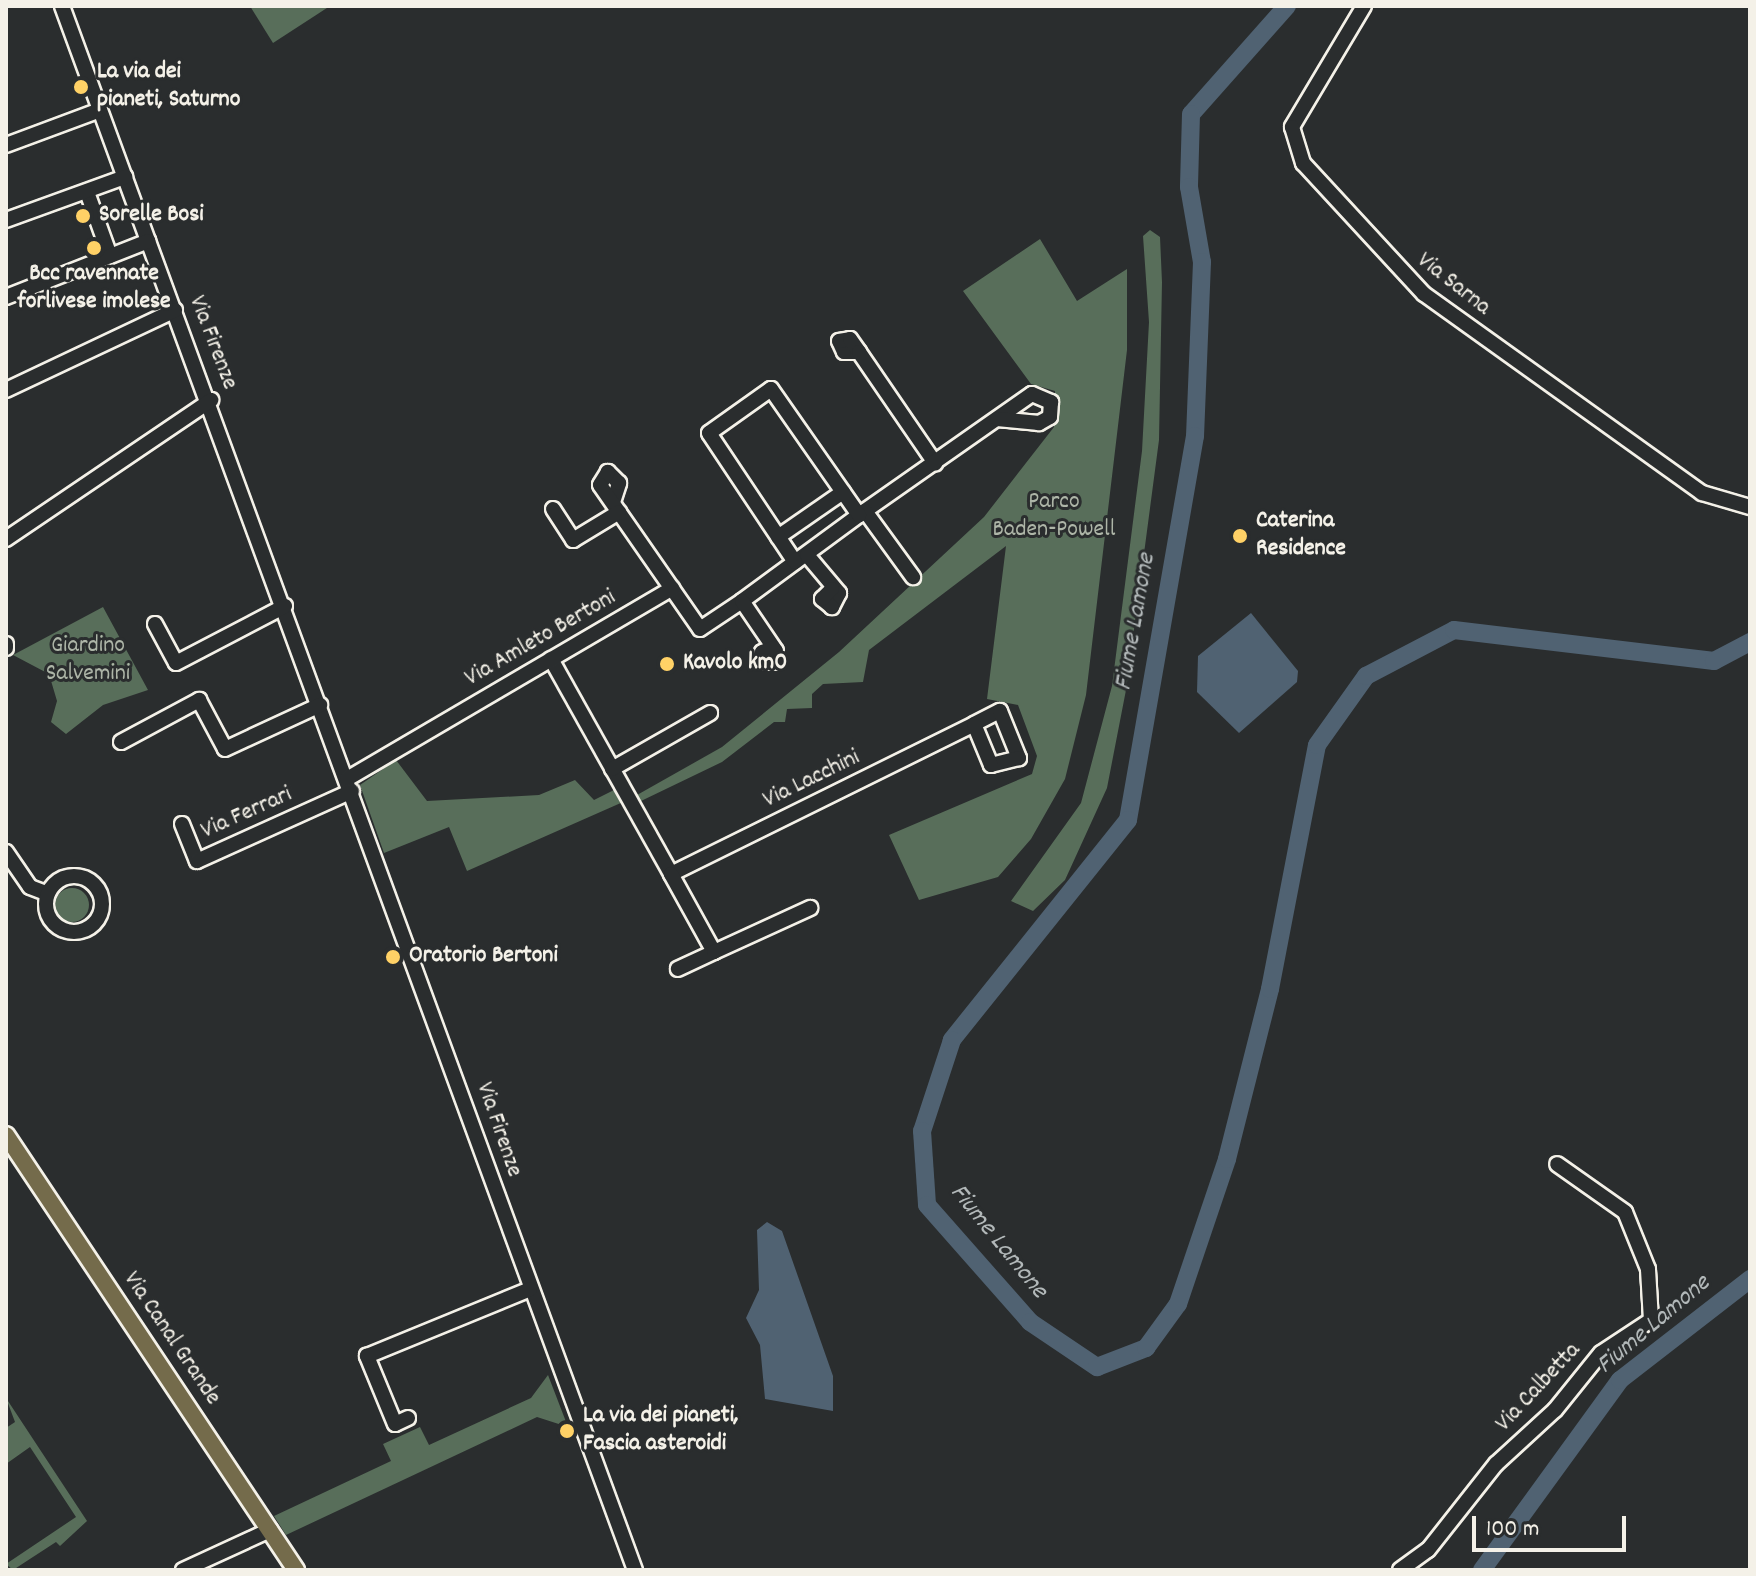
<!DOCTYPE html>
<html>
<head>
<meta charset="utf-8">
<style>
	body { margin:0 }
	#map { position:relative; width:1756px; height:1576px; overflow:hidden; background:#2a2d2e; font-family:Dekko,sans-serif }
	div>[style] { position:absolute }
	.green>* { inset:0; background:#586e5a }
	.round { border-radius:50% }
	.water>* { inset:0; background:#506272 }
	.river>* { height:18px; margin:-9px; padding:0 9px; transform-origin:9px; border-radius:9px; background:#506272 }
	.roads { filter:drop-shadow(2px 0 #f4f1e8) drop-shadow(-2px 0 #f4f1e8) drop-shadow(0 2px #f4f1e8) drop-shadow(0 -2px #f4f1e8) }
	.minor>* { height:14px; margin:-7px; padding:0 7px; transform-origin:7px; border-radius:7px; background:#2a2d2e }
	.minor>.ring { margin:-7px; padding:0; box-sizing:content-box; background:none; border:14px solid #2a2d2e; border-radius:50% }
	.major>* { height:16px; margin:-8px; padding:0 8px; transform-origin:8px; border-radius:8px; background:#746b4b }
	.dots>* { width:22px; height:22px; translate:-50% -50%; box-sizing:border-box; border:4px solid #2a2d2e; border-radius:50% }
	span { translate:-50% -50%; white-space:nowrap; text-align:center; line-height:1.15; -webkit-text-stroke:6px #2a2d2e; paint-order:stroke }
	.poi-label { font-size:24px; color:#f4f1e8; font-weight:700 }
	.left { translate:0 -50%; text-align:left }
	.street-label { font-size:24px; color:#f4f1e8 }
	.park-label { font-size:24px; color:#aeb6a8 }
	.water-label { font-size:26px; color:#b2b8b9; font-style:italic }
	.frame { position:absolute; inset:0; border:8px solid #f4f1e8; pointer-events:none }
	.scale { position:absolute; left:1472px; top:1516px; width:154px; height:36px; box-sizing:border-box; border:4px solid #f4f1e8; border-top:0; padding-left:10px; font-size:24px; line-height:28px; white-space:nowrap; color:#f4f1e8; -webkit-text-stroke:6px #2a2d2e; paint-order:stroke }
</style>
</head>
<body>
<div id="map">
	<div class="green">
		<i style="clip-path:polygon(250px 6px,330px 6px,273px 43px)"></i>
		<i style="clip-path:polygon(1150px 230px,1160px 237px,1162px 282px,1159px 440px,1126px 690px,1107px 788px,1065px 880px,1033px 911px,1011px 901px,1081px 803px,1112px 686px,1142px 451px,1149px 322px,1143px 236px)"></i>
		<i style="clip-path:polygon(1040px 239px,1077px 301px,1127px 269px,1127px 350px,1086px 695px,1065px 779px,1031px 839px,998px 877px,919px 900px,889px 835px,1032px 774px,1037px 756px,1018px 705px,987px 699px,1006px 546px,869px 650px,863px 682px,823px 684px,812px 694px,812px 708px,787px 709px,785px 722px,774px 722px,722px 762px,641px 801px,637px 795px,722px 747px,839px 652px,984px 517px,1054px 427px,1055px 391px,1031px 384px,963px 291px)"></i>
		<i style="clip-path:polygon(103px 607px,148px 690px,103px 705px,66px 734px,51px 722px,57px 701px,49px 674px,13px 655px)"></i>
		<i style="clip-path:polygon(396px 760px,427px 801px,539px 795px,575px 780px,594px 800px,616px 789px,623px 802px,467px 871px,449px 827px,384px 853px,360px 785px)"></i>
		<i class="round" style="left:55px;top:888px;width:34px;height:34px"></i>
		<i style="clip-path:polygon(548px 1375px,568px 1427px,537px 1417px,286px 1535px,274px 1516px,391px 1461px,383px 1444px,420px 1427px,429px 1445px,531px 1398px)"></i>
		<i style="clip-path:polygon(6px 1398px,87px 1521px,60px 1546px,56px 1542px,13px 1570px,6px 1564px,76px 1517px,30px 1447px,6px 1464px,6px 1428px,15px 1422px)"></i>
	</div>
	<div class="water">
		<i style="clip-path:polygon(1251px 613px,1298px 671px,1297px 682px,1239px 733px,1197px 692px,1198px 656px)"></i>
		<i style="clip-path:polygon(767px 1222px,782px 1231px,833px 1376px,833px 1411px,765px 1399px,760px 1345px,746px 1318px,759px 1290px,757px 1230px)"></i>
	</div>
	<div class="river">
		<i style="left:1287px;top:6px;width:144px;rotate:131.6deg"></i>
		<i style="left:1191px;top:114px;width:73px;rotate:91.6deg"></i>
		<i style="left:1189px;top:187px;width:76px;rotate:80.2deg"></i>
		<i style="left:1202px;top:262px;width:174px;rotate:92.3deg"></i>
		<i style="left:1195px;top:436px;width:390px;rotate:99.9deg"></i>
		<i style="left:1128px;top:820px;width:282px;rotate:128.7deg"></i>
		<i style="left:952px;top:1040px;width:96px;rotate:108.2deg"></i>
		<i style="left:922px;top:1131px;width:74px;rotate:86.1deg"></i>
		<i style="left:927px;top:1205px;width:156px;rotate:48.6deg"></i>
		<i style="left:1030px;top:1322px;width:81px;rotate:33.9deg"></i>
		<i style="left:1097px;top:1367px;width:53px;rotate:-21.2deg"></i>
		<i style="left:1146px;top:1348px;width:54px;rotate:-54deg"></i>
		<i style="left:1178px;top:1304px;width:153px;rotate:-71.3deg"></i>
		<i style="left:1227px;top:1159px;width:175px;rotate:-75.8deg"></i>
		<i style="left:1270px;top:989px;width:248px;rotate:-79.1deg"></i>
		<i style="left:1317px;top:745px;width:85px;rotate:-54.6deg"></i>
		<i style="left:1366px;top:676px;width:99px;rotate:-27.6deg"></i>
		<i style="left:1454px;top:630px;width:262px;rotate:6.8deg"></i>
		<i style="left:1714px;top:661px;width:41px;rotate:-27.8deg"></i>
		<i style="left:1482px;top:1570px;width:235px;rotate:-54deg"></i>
		<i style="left:1620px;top:1380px;width:165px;rotate:-37.8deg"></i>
	</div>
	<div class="roads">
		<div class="minor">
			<i style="left:62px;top:6px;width:1666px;rotate:69.88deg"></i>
			<i style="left:1364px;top:6px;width:141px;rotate:120.8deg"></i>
			<i style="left:1292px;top:127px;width:38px;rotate:73deg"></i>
			<i style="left:1303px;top:163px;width:178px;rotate:47.3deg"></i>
			<i style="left:1424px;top:294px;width:342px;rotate:35.6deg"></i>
			<i style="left:1702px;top:493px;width:50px;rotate:16.3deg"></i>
			<i style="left:6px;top:145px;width:100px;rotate:-20.4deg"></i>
			<i style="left:87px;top:192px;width:68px;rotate:70.2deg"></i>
			<i style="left:6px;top:220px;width:127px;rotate:-19.9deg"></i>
			<i style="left:6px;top:297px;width:153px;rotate:-21.5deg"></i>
			<i style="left:859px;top:352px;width:15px;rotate:180deg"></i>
			<i style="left:844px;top:352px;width:12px;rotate:-114deg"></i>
			<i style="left:839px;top:341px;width:11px;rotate:-10deg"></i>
			<i style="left:850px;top:339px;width:16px;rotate:55deg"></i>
			<i style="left:859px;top:352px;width:135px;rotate:55.6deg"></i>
			<i style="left:6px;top:390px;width:187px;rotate:-25.3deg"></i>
			<i style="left:613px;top:502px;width:20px;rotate:-72deg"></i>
			<i style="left:619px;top:483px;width:16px;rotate:-135deg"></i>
			<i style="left:608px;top:472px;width:15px;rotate:122deg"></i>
			<i style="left:600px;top:485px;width:175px;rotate:55.2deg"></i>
			<i style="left:700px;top:629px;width:50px;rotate:-33.7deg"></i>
			<i style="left:742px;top:601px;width:145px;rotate:-36.3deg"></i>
			<i style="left:859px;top:515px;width:211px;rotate:-35deg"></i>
			<i style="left:1032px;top:394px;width:21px;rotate:23deg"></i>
			<i style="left:1051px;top:402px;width:15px;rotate:94deg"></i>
			<i style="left:1050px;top:417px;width:13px;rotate:151deg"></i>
			<i style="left:1039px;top:423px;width:42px;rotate:-174.6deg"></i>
			<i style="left:553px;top:509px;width:37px;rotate:57deg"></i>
			<i style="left:573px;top:540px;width:54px;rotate:-31.3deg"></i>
			<i style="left:865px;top:511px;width:82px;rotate:54deg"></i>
			<i style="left:778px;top:537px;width:79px;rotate:-34.7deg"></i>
			<i style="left:6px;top:539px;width:248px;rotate:-34.1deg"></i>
			<i style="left:807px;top:555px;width:50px;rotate:49.9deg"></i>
			<i style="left:839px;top:593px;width:16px;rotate:117deg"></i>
			<i style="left:832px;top:607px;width:13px;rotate:-141deg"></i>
			<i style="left:822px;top:599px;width:14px;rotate:-45deg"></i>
			<i style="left:795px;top:562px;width:155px;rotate:-123.7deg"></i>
			<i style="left:709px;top:433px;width:76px;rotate:-35.4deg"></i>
			<i style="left:771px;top:389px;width:154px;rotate:55.1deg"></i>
			<i style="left:742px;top:601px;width:60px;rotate:55.8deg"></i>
			<i style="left:776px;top:651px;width:11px;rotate:100deg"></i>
			<i style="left:774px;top:662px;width:10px;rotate:-174deg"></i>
			<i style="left:764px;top:661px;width:9px;rotate:-103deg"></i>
			<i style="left:762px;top:652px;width:12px;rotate:-20deg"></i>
			<i style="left:155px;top:624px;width:44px;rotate:61.7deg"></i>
			<i style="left:176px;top:663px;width:123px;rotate:-27.6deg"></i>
			<i style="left:6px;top:644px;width:4px;rotate:90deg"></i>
			<i style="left:551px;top:659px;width:246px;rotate:60.8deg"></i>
			<i style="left:671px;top:874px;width:338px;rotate:-26.3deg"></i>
			<i style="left:974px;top:724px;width:29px;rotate:-27deg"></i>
			<i style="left:1000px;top:711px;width:51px;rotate:68deg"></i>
			<i style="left:1019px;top:758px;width:29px;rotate:166deg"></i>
			<i style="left:991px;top:765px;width:44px;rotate:-112.5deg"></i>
			<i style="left:121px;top:742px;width:89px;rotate:-28.3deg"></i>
			<i style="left:199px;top:700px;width:55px;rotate:62deg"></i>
			<i style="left:225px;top:749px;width:105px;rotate:-24.9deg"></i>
			<i style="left:612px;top:769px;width:113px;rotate:-29.7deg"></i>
			<i style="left:347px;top:779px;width:377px;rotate:-30.4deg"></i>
			<i style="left:182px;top:824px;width:40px;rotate:68deg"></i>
			<i style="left:197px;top:861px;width:170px;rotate:-24.3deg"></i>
			<i style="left:6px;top:852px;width:42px;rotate:55.6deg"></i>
			<i style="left:30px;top:887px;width:19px;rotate:21deg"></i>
			<i style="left:671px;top:874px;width:89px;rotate:61.1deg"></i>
			<i style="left:714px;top:952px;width:40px;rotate:155deg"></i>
			<i class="ring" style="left:46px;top:876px;width:42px;height:42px"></i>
			<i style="left:714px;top:952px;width:106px;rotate:-24.6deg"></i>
			<i style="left:408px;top:1418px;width:14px;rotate:155deg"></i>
			<i style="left:395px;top:1424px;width:74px;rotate:-112.4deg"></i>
			<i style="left:367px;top:1356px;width:176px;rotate:-22.3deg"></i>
			<i style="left:183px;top:1570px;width:96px;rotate:-24.7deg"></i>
			<i style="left:1400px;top:1570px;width:34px;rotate:-36deg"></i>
			<i style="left:1428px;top:1550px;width:110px;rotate:-51.7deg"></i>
			<i style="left:1496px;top:1464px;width:80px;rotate:-42.5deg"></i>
			<i style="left:1555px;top:1410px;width:73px;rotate:-51.1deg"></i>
			<i style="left:1601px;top:1353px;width:60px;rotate:-33.4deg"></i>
			<i style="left:1651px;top:1320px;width:51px;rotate:-93.4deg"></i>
			<i style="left:1648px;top:1269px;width:61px;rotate:-112deg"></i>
			<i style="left:1625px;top:1212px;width:83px;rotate:-144.8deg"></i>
		</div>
		<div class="major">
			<i style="left:6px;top:1135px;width:523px;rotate:56.31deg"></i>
		</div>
	</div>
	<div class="dots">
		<i style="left:81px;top:87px;background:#ffd166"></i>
		<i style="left:83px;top:216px;background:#ffd166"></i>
		<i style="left:94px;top:248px;background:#ffd166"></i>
		<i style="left:1240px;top:536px;background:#ffd166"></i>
		<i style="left:667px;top:664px;background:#ffd166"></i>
		<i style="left:393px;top:957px;background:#ffd166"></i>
		<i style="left:567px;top:1431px;background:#ffd166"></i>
	</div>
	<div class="poi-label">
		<span class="left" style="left:97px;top:87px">La via dei<br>pianeti, Saturno</span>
		<span class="left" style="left:99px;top:216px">Sorelle Bosi</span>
		<span style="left:94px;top:289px">Bcc ravennate<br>forlivese imolese</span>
		<span class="left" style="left:1256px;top:536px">Caterina<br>Residence</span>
		<span class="left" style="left:683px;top:664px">Kavolo km0</span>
		<span class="left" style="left:409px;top:957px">Oratorio Bertoni</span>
		<span class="left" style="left:583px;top:1431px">La via dei pianeti,<br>Fascia asteroidi</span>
	</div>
	<div class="street-label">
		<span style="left:1453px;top:285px;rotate:38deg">Via Sarna</span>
		<span style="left:212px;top:343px;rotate:69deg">Via Firenze</span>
		<span style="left:541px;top:639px;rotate:-30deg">Via Amleto Bertoni</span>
		<span style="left:812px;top:780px;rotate:-26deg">Via Lacchini</span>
		<span style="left:247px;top:814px;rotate:-24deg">Via Ferrari</span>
		<span style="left:498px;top:1130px;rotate:71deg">Via Firenze</span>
		<span style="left:171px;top:1339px;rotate:56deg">Via Canal Grande</span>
		<span style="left:1539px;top:1388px;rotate:-47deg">Via Calbetta</span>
	</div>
	<div class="park-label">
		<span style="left:1054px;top:517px">Parco<br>Baden-Powell</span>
		<span style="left:88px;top:661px">Giardino<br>Salvemini</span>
	</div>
	<div class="water-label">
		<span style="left:1136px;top:622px;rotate:-80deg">Fiume Lamone</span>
		<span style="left:998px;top:1242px;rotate:51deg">Fiume Lamone</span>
		<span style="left:1654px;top:1325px;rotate:-40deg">Fiume Lamone</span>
	</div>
	<div class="frame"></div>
	<div class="scale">100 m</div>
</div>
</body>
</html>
